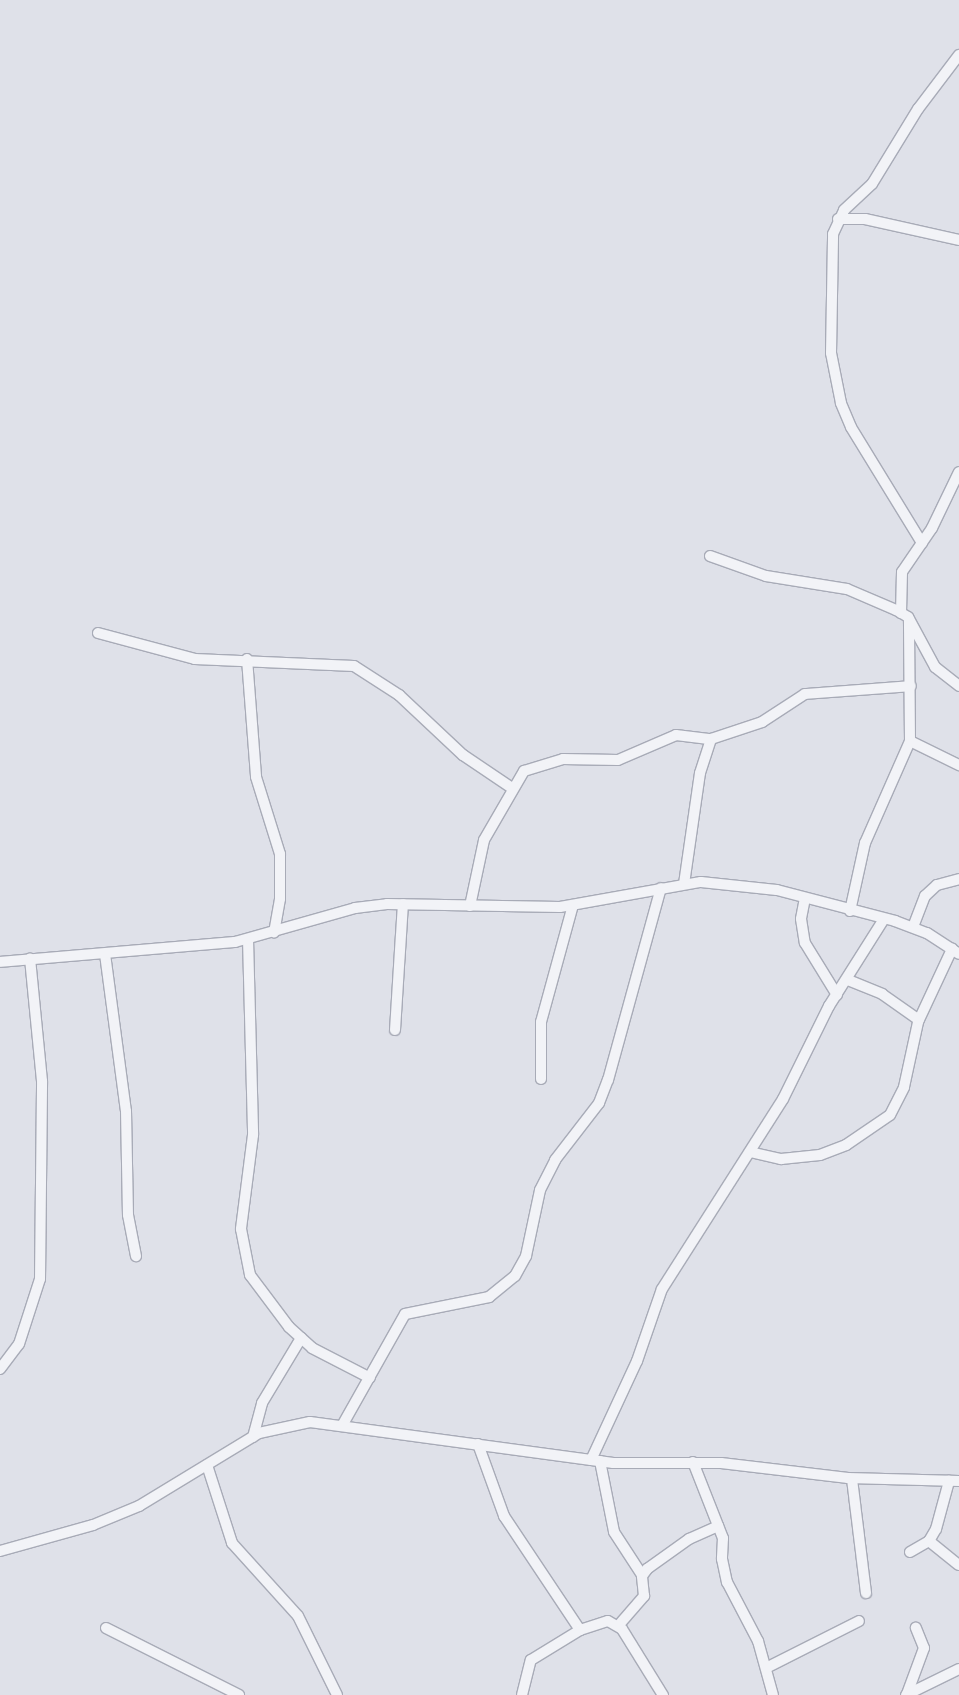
<!DOCTYPE html>
<html>
<head>
<meta charset="utf-8">
<style>
	body { margin:0 }
	#map { position:relative; width:959px; height:1695px; overflow:hidden; background:#dfe1e9; font-family:"DM Sans",sans-serif }
	div>[style] { position:absolute }
	.roads { filter:drop-shadow(1px 0 #a8abb7) drop-shadow(-1px 0 #a8abb7) drop-shadow(0 1px #a8abb7) drop-shadow(0 -1px #a8abb7) }
	.minor>* { height:10px; margin:-5px; padding:0 5px; transform-origin:5px; border-radius:5px; background:#f2f3f7 }
	span { translate:-50% -50%; white-space:nowrap; text-align:center; line-height:1.15; -webkit-text-stroke:4px #eef0f6; paint-order:stroke }
</style>
</head>
<body>
<div id="map">
	<div class="roads">
		<div class="minor">
			<i style="left:838px;top:219px;width:27px"></i>
			<i style="left:865px;top:219px;width:96px;rotate:12.6deg"></i>
			<i style="left:922px;top:543px;width:136px;rotate:-121.5deg"></i>
			<i style="left:851px;top:427px;width:26px;rotate:-113deg"></i>
			<i style="left:841px;top:403px;width:51px;rotate:-101.3deg"></i>
			<i style="left:831px;top:353px;width:119px;rotate:-89deg"></i>
			<i style="left:833px;top:234px;width:26px;rotate:-65deg"></i>
			<i style="left:844px;top:210px;width:38px;rotate:-43deg"></i>
			<i style="left:872px;top:184px;width:88px;rotate:-58.5deg"></i>
			<i style="left:918px;top:109px;width:68px;rotate:-52.8deg"></i>
			<i style="left:710px;top:556px;width:59px;rotate:19.7deg"></i>
			<i style="left:766px;top:576px;width:82px;rotate:9.1deg"></i>
			<i style="left:847px;top:589px;width:53px;rotate:23.2deg"></i>
			<i style="left:896px;top:610px;width:14px;rotate:30deg"></i>
			<i style="left:908px;top:617px;width:57px;rotate:61.6deg"></i>
			<i style="left:935px;top:667px;width:31px;rotate:38deg"></i>
			<i style="left:901px;top:613px;width:41px;rotate:-88.6deg"></i>
			<i style="left:902px;top:572px;width:53px;rotate:-55.7deg"></i>
			<i style="left:932px;top:528px;width:62px;rotate:-64.3deg"></i>
			<i style="left:98px;top:633px;width:100px;rotate:15deg"></i>
			<i style="left:195px;top:659px;width:159px;rotate:2.5deg"></i>
			<i style="left:354px;top:666px;width:54px;rotate:32.8deg"></i>
			<i style="left:399px;top:695px;width:88px;rotate:43.2deg"></i>
			<i style="left:463px;top:755px;width:59px;rotate:34deg"></i>
			<i style="left:247px;top:659px;width:118px;rotate:85.6deg"></i>
			<i style="left:256px;top:777px;width:81px;rotate:72.7deg"></i>
			<i style="left:280px;top:854px;width:45px;rotate:90deg"></i>
			<i style="left:280px;top:899px;width:34px;rotate:100deg"></i>
			<i style="left:910px;top:741px;width:55px;rotate:26.1deg"></i>
			<i style="left:684px;top:884px;width:112px;rotate:-81.8deg"></i>
			<i style="left:700px;top:773px;width:36px;rotate:-72deg"></i>
			<i style="left:711px;top:739px;width:54px;rotate:-18.4deg"></i>
			<i style="left:762px;top:722px;width:51px;rotate:-33.1deg"></i>
			<i style="left:805px;top:694px;width:106px;rotate:-4.3deg"></i>
			<i style="left:805px;top:898px;width:21px;rotate:101deg"></i>
			<i style="left:801px;top:919px;width:24px;rotate:81deg"></i>
			<i style="left:805px;top:943px;width:61px;rotate:58.4deg"></i>
			<i style="left:470px;top:906px;width:67px;rotate:-78deg"></i>
			<i style="left:484px;top:840px;width:80px;rotate:-59.9deg"></i>
			<i style="left:524px;top:771px;width:41px;rotate:-17.1deg"></i>
			<i style="left:563px;top:759px;width:55px;rotate:1deg"></i>
			<i style="left:618px;top:760px;width:63px;rotate:-23.3deg"></i>
			<i style="left:676px;top:735px;width:35px;rotate:7deg"></i>
			<i style="left:850px;top:911px;width:70px;rotate:-77.6deg"></i>
			<i style="left:865px;top:843px;width:111px;rotate:-66.2deg"></i>
			<i style="left:910px;top:741px;width:122px;rotate:-90.5deg"></i>
			<i style="left:913px;top:927px;width:33px;rotate:-69deg"></i>
			<i style="left:925px;top:896px;width:16px;rotate:-43deg"></i>
			<i style="left:937px;top:885px;width:23px;rotate:-15deg"></i>
			<i style="left:248px;top:939px;width:196px;rotate:88.5deg"></i>
			<i style="left:253px;top:1135px;width:95px;rotate:97.3deg"></i>
			<i style="left:241px;top:1229px;width:47px;rotate:78.9deg"></i>
			<i style="left:250px;top:1275px;width:65px;rotate:53.1deg"></i>
			<i style="left:289px;top:1327px;width:31px;rotate:42deg"></i>
			<i style="left:312px;top:1348px;width:65px;rotate:27.3deg"></i>
			<i style="left:105px;top:954px;width:158px;rotate:82.4deg"></i>
			<i style="left:126px;top:1111px;width:104px;rotate:88.9deg"></i>
			<i style="left:128px;top:1215px;width:42px;rotate:79deg"></i>
			<i style="left:0;top:962px;width:236px;rotate:-4.9deg"></i>
			<i style="left:235px;top:942px;width:125px;rotate:-15.8deg"></i>
			<i style="left:355px;top:908px;width:32px;rotate:-7deg"></i>
			<i style="left:387px;top:904px;width:173px;rotate:1deg"></i>
			<i style="left:560px;top:907px;width:143px;rotate:-10.1deg"></i>
			<i style="left:701px;top:882px;width:76px;rotate:6deg"></i>
			<i style="left:777px;top:890px;width:122px;rotate:14.7deg"></i>
			<i style="left:895px;top:921px;width:34px;rotate:21deg"></i>
			<i style="left:927px;top:933px;width:38px;rotate:33deg"></i>
			<i style="left:848px;top:980px;width:37px;rotate:22deg"></i>
			<i style="left:882px;top:994px;width:45px;rotate:35.1deg"></i>
			<i style="left:395px;top:1030px;width:126px;rotate:-86.4deg"></i>
			<i style="left:541px;top:1079px;width:57px;rotate:-90deg"></i>
			<i style="left:541px;top:1022px;width:121px;rotate:-74.7deg"></i>
			<i style="left:750px;top:1152px;width:32px;rotate:13deg"></i>
			<i style="left:781px;top:1159px;width:39px;rotate:-6deg"></i>
			<i style="left:820px;top:1155px;width:28px;rotate:-21deg"></i>
			<i style="left:846px;top:1145px;width:53px;rotate:-34.3deg"></i>
			<i style="left:890px;top:1115px;width:31px;rotate:-63deg"></i>
			<i style="left:904px;top:1087px;width:66px;rotate:-77.8deg"></i>
			<i style="left:918px;top:1022px;width:81px;rotate:-65deg"></i>
			<i style="left:0;top:1369px;width:31px;rotate:-53deg"></i>
			<i style="left:19px;top:1344px;width:68px;rotate:-72.1deg"></i>
			<i style="left:40px;top:1279px;width:198px;rotate:-89.4deg"></i>
			<i style="left:42px;top:1081px;width:123px;rotate:-95.6deg"></i>
			<i style="left:343px;top:1424px;width:126px;rotate:-60.6deg"></i>
			<i style="left:405px;top:1314px;width:86px;rotate:-11.4deg"></i>
			<i style="left:489px;top:1297px;width:33px;rotate:-39deg"></i>
			<i style="left:515px;top:1276px;width:23px;rotate:-61deg"></i>
			<i style="left:526px;top:1256px;width:67px;rotate:-78deg"></i>
			<i style="left:540px;top:1190px;width:34px;rotate:-63deg"></i>
			<i style="left:555px;top:1160px;width:72px;rotate:-52.3deg"></i>
			<i style="left:599px;top:1103px;width:25px;rotate:-69deg"></i>
			<i style="left:608px;top:1080px;width:199px;rotate:-74.6deg"></i>
			<i style="left:253px;top:1437px;width:35px;rotate:-75deg"></i>
			<i style="left:262px;top:1403px;width:76px;rotate:-59deg"></i>
			<i style="left:478px;top:1444px;width:77px;rotate:70.1deg"></i>
			<i style="left:504px;top:1516px;width:137px;rotate:56.3deg"></i>
			<i style="left:591px;top:1460px;width:109px;rotate:-65.1deg"></i>
			<i style="left:637px;top:1361px;width:76px;rotate:-70.9deg"></i>
			<i style="left:662px;top:1289px;width:225px;rotate:-57.5deg"></i>
			<i style="left:783px;top:1099px;width:104px;rotate:-63.7deg"></i>
			<i style="left:829px;top:1006px;width:103px;rotate:-57.7deg"></i>
			<i style="left:600px;top:1461px;width:72px;rotate:78.8deg"></i>
			<i style="left:614px;top:1532px;width:51px;rotate:56.9deg"></i>
			<i style="left:693px;top:1462px;width:82px;rotate:68.5deg"></i>
			<i style="left:723px;top:1538px;width:21px;rotate:93deg"></i>
			<i style="left:722px;top:1559px;width:24px;rotate:78deg"></i>
			<i style="left:727px;top:1582px;width:67px;rotate:62.3deg"></i>
			<i style="left:758px;top:1641px;width:56px;rotate:74.5deg"></i>
			<i style="left:207px;top:1465px;width:82px;rotate:72.2deg"></i>
			<i style="left:232px;top:1543px;width:98px;rotate:47.9deg"></i>
			<i style="left:298px;top:1616px;width:88px;rotate:63.7deg"></i>
			<i style="left:852px;top:1479px;width:115px;rotate:83deg"></i>
			<i style="left:929px;top:1541px;width:38px;rotate:39deg"></i>
			<i style="left:0;top:1551px;width:97px;rotate:-15.6deg"></i>
			<i style="left:93px;top:1525px;width:50px;rotate:-22.4deg"></i>
			<i style="left:139px;top:1506px;width:140px;rotate:-31.3deg"></i>
			<i style="left:259px;top:1433px;width:52px;rotate:-12.2deg"></i>
			<i style="left:310px;top:1422px;width:306px;rotate:7.7deg"></i>
			<i style="left:613px;top:1463px;width:108px"></i>
			<i style="left:721px;top:1463px;width:128px;rotate:6.7deg"></i>
			<i style="left:848px;top:1478px;width:111px;rotate:1.5deg"></i>
			<i style="left:910px;top:1552px;width:22px;rotate:-30deg"></i>
			<i style="left:929px;top:1541px;width:14px;rotate:-60deg"></i>
			<i style="left:936px;top:1529px;width:50px;rotate:-74.8deg"></i>
			<i style="left:618px;top:1626px;width:40px;rotate:-49deg"></i>
			<i style="left:644px;top:1596px;width:20px;rotate:-96deg"></i>
			<i style="left:642px;top:1576px;width:9px;rotate:-54deg"></i>
			<i style="left:647px;top:1569px;width:52px;rotate:-35.5deg"></i>
			<i style="left:689px;top:1539px;width:32px;rotate:-24deg"></i>
			<i style="left:106px;top:1628px;width:149px;rotate:26.7deg"></i>
			<i style="left:766px;top:1668px;width:104px;rotate:-26.8deg"></i>
			<i style="left:907px;top:1694px;width:49px;rotate:-69.7deg"></i>
			<i style="left:924px;top:1648px;width:22px;rotate:-112deg"></i>
			<i style="left:522px;top:1695px;width:36px;rotate:-76deg"></i>
			<i style="left:531px;top:1660px;width:57px;rotate:-31.5deg"></i>
			<i style="left:580px;top:1630px;width:29px;rotate:-18deg"></i>
			<i style="left:608px;top:1621px;width:16px;rotate:30deg"></i>
			<i style="left:622px;top:1629px;width:78px;rotate:58.2deg"></i>
			<i style="left:906px;top:1695px;width:59px;rotate:-26.1deg"></i>
		</div>
	</div>
</div>
</body>
</html>
